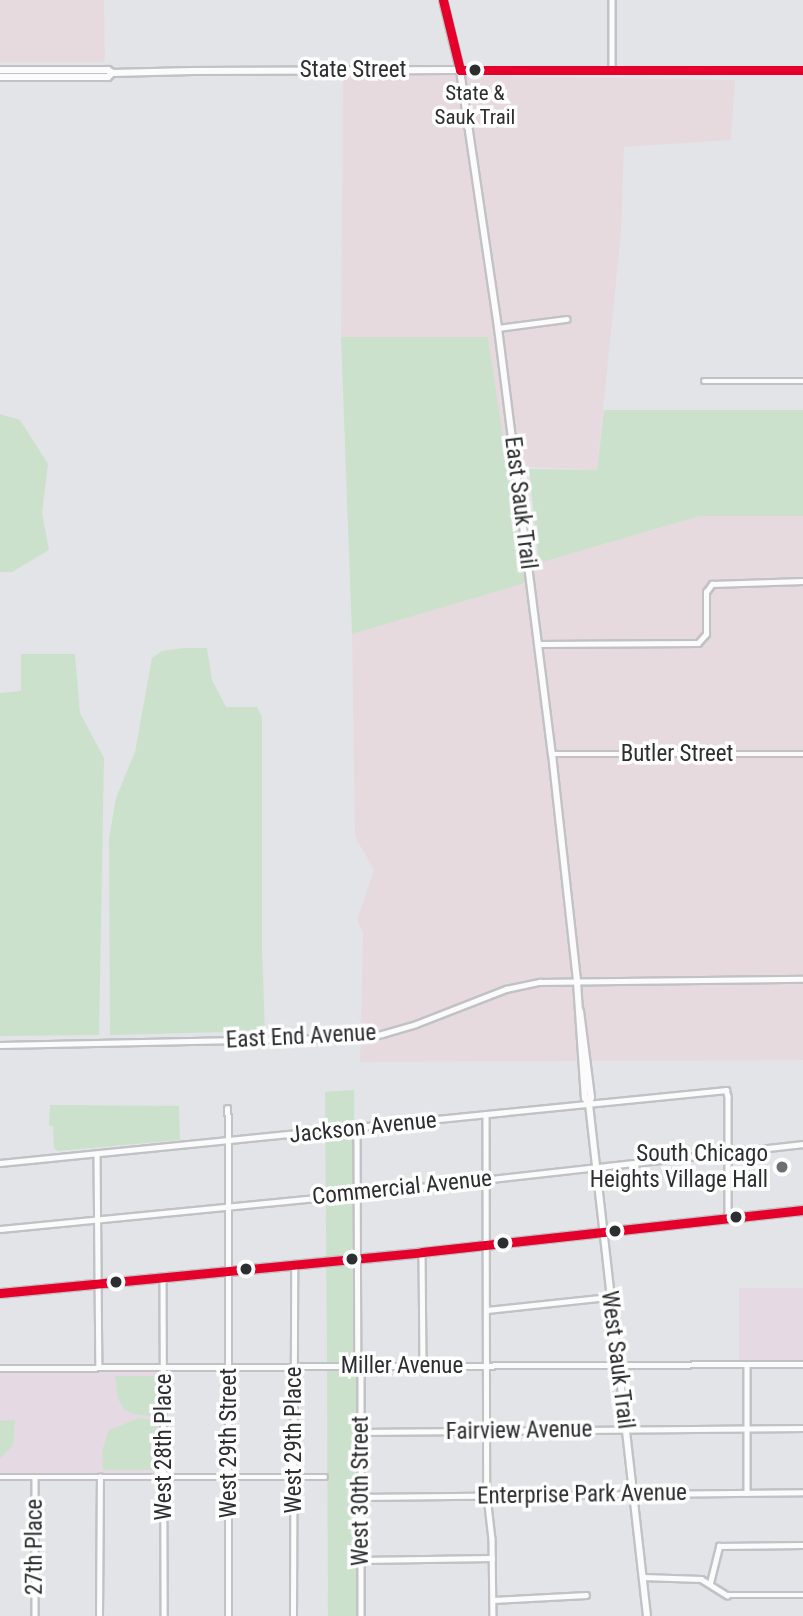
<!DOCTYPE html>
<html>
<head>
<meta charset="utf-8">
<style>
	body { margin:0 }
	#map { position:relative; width:803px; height:1616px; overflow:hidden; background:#e2e4e7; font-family:"Roboto Condensed",sans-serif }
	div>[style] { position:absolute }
	.industrial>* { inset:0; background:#e7dadf }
	.education>* { inset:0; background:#e5dae3 }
	.green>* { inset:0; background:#cbe1cc }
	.roads { filter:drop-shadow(2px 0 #c1c2c5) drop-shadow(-2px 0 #c1c2c5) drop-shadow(0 2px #c1c2c5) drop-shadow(0 -2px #c1c2c5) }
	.street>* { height:4.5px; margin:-2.25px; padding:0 2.25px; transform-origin:2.25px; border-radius:2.25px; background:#fbfbfb }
	.secondary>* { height:6px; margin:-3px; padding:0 3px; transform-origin:3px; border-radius:3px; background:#fbfbfb }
	.primary>* { height:7px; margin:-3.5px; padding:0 3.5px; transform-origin:3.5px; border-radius:3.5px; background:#fbfbfb }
	.bus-1>* { height:9px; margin:-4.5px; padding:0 4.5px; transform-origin:4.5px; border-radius:4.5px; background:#e4002b }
	.dots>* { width:19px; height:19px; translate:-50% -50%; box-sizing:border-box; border:4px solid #fff; border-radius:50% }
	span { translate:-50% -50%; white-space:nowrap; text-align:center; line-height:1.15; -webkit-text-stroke:7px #fff; paint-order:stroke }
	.bus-label { font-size:21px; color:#2d2e30 }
	.street-label { font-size:23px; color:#2d2e30 }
	.poi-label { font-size:23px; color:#2d2e30 }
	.right { translate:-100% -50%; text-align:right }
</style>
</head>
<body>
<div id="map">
	<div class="industrial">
		<i style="clip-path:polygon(0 0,104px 0,105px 62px,0 62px)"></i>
		<i style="clip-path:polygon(343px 74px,735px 80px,731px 140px,624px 147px,621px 234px,597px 470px,507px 466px,488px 337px,341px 337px)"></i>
		<i style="clip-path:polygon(700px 516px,803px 516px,803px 1060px,360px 1062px,363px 933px,357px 920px,374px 870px,355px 837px,352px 634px,525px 583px,539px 563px)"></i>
	</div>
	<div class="education">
		<i style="clip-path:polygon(739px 1288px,803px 1288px,803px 1361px,739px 1361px)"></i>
		<i style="clip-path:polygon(162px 1369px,162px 1475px,0 1475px,0 1370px)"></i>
	</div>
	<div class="green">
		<i style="clip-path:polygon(341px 337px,488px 337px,525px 583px,352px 634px)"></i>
		<i style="clip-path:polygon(604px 410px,803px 410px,803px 516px,700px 516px,539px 563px,529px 469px,597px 470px)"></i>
		<i style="clip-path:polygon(0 414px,20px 420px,48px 464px,42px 513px,49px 550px,12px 572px,0 572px)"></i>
		<i style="clip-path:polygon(184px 648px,207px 648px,212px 680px,226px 707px,257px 707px,262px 717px,262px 950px,265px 1031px,110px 1035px,109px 839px,116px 798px,135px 752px,152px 658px,162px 651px)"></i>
		<i style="clip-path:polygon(21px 654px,75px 654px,80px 713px,104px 758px,99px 1035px,0 1036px,0 693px,21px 691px)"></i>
		<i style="clip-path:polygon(354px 1090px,355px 1363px,327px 1363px,325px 1092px)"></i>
		<i style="clip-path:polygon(50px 1105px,179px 1106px,180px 1140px,58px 1151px,54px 1148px,53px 1126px,49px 1126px)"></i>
		<i style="clip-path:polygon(327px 1370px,352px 1370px,358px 1375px,358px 1616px,328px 1616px)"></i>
		<i style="clip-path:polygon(115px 1376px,154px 1376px,157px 1380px,157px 1417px,133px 1414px,124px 1409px,118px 1399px)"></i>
		<i style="clip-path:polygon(139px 1418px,158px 1421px,158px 1464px,153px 1470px,103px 1470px,102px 1451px,109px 1430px)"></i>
		<i style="clip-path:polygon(15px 1420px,13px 1445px,0 1459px,0 1421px)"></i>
	</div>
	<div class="roads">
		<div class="street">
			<i style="left:612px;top:0;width:70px;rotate:90deg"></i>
			<i style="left:460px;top:70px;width:343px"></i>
			<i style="left:498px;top:328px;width:69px;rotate:-7.5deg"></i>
			<i style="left:704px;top:381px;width:99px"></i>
			<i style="left:538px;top:644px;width:160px;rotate:-0.4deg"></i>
			<i style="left:698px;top:643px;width:12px;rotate:-48deg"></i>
			<i style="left:706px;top:634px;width:42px;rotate:-90deg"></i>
			<i style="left:706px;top:592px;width:10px;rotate:-53deg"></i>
			<i style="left:712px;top:584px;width:91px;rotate:-1.9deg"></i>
			<i style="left:552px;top:754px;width:251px"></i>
			<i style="left:0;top:1045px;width:346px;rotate:-1.2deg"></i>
			<i style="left:346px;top:1038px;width:36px;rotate:-6deg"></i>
			<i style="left:382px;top:1034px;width:35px;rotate:-16deg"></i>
			<i style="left:416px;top:1024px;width:97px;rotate:-21.3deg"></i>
			<i style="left:506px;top:989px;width:35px;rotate:-12deg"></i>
			<i style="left:540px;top:982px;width:263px;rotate:-0.7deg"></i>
			<i style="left:228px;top:1108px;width:508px;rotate:89.89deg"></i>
			<i style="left:486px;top:1114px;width:382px;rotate:89.9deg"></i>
			<i style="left:487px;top:1496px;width:43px;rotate:83.4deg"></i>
			<i style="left:492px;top:1539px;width:77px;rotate:89.3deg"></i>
			<i style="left:357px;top:1130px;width:236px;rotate:89.8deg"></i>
			<i style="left:97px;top:1154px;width:213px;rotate:89.5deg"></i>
			<i style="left:0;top:1163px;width:730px;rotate:-5.74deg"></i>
			<i style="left:726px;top:1090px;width:6px;rotate:72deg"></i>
			<i style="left:728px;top:1096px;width:122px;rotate:90deg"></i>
			<i style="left:0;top:1229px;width:359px;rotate:-5.6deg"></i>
			<i style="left:357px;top:1194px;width:449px;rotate:-6.4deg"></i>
			<i style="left:422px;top:1252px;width:115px;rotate:89.5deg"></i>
			<i style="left:163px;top:1278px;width:338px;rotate:89.8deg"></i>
			<i style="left:487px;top:1310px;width:123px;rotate:-6.1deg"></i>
			<i style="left:747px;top:1364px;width:129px;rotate:90deg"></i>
			<i style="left:361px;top:1366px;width:250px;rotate:90deg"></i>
			<i style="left:0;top:1368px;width:803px;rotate:-0.29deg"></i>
			<i style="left:361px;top:1432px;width:442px;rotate:-0.5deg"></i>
			<i style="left:0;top:1477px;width:325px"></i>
			<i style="left:35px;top:1477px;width:139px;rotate:90deg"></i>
			<i style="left:361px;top:1497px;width:442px;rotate:-0.6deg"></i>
			<i style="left:361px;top:1560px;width:131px;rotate:-0.9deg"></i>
			<i style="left:643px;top:1577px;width:58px;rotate:2deg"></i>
			<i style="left:701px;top:1579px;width:31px;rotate:32deg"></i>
			<i style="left:727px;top:1595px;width:76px"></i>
			<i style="left:710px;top:1583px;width:38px;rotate:-76deg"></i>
			<i style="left:719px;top:1546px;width:84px;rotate:-0.7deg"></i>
			<i style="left:493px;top:1600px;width:93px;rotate:-3.1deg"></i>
			<i style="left:99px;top:1616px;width:139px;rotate:-89.6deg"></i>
			<i style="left:293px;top:1616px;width:351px;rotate:-89.8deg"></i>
		</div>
		<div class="secondary">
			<i style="left:443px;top:0;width:72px;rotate:76.3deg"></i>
			<i style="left:460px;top:70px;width:261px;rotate:81.6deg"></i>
			<i style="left:498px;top:328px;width:429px;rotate:82.8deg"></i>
			<i style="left:552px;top:754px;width:229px;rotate:83.7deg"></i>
			<i style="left:577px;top:982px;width:116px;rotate:86.1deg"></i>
			<i style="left:585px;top:1098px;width:7px;rotate:56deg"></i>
			<i style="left:589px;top:1104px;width:515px;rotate:83.54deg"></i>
			<i style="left:0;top:70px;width:108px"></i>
			<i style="left:108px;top:70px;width:5px;rotate:37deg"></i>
			<i style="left:0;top:77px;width:108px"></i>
			<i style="left:108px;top:77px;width:6px;rotate:-45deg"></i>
			<i style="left:112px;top:73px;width:81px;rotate:-1.4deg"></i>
			<i style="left:193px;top:71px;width:267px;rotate:-0.2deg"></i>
			<i style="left:580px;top:1011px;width:87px;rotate:82.7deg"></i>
			<i style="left:591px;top:1097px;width:7px;rotate:106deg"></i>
		</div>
		<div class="primary">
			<i style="left:0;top:1293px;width:424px;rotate:-5.5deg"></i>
			<i style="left:422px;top:1252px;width:383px;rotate:-6.3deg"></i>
		</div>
	</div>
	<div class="bus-1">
		<i style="left:443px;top:0;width:72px;rotate:76.3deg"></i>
		<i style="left:460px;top:70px;width:343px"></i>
		<i style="left:0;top:1293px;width:424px;rotate:-5.5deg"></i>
		<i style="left:422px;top:1252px;width:383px;rotate:-6.3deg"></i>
	</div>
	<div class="dots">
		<i style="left:475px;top:70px;background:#2d2e30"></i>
		<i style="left:782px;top:1167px;background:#6c6e70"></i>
		<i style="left:736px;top:1217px;background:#2d2e30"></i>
		<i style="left:615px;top:1231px;background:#2d2e30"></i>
		<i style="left:503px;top:1243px;background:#2d2e30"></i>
		<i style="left:352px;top:1259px;background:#2d2e30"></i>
		<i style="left:246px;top:1269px;background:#2d2e30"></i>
		<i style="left:116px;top:1282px;background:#2d2e30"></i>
	</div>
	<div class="bus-label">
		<span style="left:475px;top:105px">State &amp;<br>Sauk Trail</span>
	</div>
	<div class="street-label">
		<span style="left:353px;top:70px">State Street</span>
		<span style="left:520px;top:503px;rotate:83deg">East Sauk Trail</span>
		<span style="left:677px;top:754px">Butler Street</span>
		<span style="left:301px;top:1037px;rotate:-3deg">East End Avenue</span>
		<span style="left:363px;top:1128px;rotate:-6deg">Jackson Avenue</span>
		<span style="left:402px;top:1188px;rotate:-6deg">Commercial Avenue</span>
		<span style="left:617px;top:1360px;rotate:83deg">West Sauk Trail</span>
		<span style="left:402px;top:1366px">Miller Avenue</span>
		<span style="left:519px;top:1431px;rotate:-1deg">Fairview Avenue</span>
		<span style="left:294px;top:1440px;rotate:-90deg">West 29th Place</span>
		<span style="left:229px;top:1443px;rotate:-90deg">West 29th Street</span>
		<span style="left:164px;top:1447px;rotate:-90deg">West 28th Place</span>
		<span style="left:361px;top:1491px;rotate:-90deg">West 30th Street</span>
		<span style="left:582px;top:1495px;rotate:-1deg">Enterprise Park Avenue</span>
		<span style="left:35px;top:1547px;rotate:-90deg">27th Place</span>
	</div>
	<div class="poi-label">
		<span class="right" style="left:768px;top:1167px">South Chicago<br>Heights Village Hall</span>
	</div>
</div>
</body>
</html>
